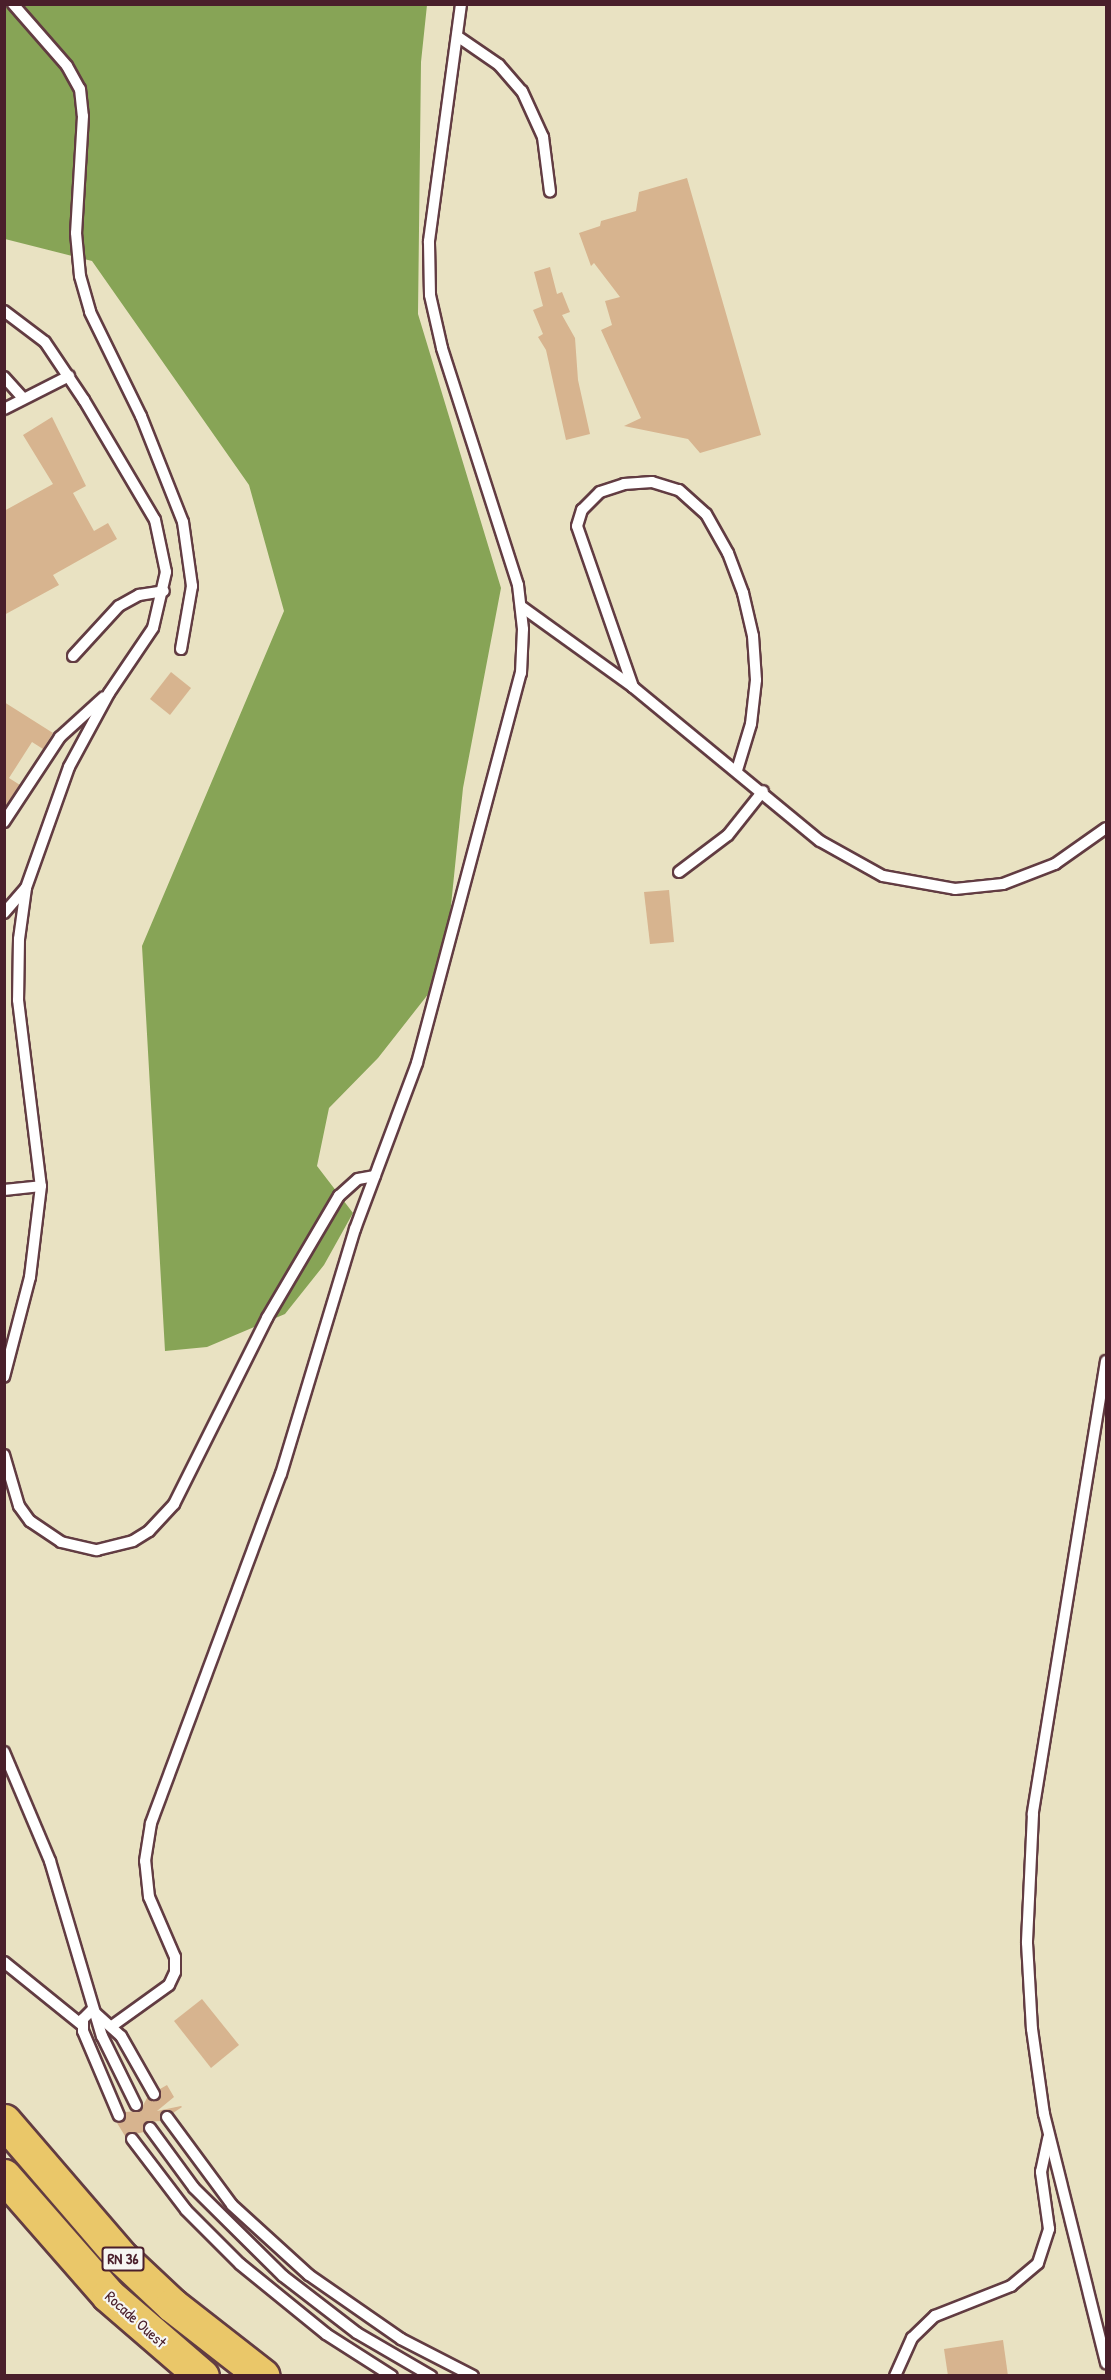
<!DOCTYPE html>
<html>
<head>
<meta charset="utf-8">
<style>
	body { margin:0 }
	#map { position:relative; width:1111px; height:2380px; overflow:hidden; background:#e9e2c2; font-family:"Patrick Hand",sans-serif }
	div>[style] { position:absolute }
	.forest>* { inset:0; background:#87a456 }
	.building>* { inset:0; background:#d7b48f }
	.roads { filter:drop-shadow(2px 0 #623c42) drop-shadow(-2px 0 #623c42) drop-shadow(0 2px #623c42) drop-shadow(0 -2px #623c42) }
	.lane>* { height:10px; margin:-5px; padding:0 5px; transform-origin:5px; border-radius:5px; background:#fff }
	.highway>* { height:33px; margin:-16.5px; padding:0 16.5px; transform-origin:16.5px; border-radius:16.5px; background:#eac769 }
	span { translate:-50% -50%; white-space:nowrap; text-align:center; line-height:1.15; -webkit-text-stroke:4.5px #f6f6f2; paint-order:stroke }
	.shield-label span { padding:2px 4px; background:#f6f6f2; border:2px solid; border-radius:4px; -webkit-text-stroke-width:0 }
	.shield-label { font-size:15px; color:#4a1f2b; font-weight:700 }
	.street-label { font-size:16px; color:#4a1f2b }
	.frame { position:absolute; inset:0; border:6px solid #4a1f2b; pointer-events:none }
</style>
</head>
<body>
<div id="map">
	<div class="forest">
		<i style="clip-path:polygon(5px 5px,427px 5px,421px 62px,418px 314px,501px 588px,463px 788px,444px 974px,378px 1058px,329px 1108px,317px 1166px,353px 1213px,324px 1265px,285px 1314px,207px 1347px,165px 1351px,142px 946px,284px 611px,249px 485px,92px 261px,5px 239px)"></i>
	</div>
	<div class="building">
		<i style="clip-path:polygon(687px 178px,761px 435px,700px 453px,688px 439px,624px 426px,641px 418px,601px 330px,612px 325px,605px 301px,620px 297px,594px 263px,591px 266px,579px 233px,600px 226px,601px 221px,636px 211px,639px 192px)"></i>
		<i style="clip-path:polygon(550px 267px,557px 294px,562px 292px,570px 312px,562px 315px,575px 338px,578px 380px,590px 434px,566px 440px,546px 350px,538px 337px,543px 334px,533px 310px,543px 306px,534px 272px)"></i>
		<i style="clip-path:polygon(52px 417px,86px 486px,73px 493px,94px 531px,108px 523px,117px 539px,53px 575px,59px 585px,4px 615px,4px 511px,53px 484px,23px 435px)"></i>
		<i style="clip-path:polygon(171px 672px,191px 688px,170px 715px,150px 699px)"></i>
		<i style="clip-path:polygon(4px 702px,53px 733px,43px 749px,32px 742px,9px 778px,20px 785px,4px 808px)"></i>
		<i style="clip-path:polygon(669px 890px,674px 942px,650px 944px,644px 892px)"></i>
		<i style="clip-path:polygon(202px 1999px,239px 2045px,211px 2068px,174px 2021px)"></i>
		<i style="clip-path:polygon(167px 2085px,174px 2097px,157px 2111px,181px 2106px,182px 2107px,173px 2113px,163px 2111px,161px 2121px,146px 2122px,144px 2132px,125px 2136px,117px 2123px,125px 2120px,125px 2112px,140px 2111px,147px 2098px,158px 2100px,160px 2089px)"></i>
		<i style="clip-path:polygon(1003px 2340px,1008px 2376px,948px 2376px,944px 2349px)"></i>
	</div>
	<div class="roads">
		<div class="lane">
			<i style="left:13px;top:4px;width:82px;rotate:48.9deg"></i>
			<i style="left:67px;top:66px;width:26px;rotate:61deg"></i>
			<i style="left:80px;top:89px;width:27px;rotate:84deg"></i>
			<i style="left:83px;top:116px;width:117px;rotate:93.4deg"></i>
			<i style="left:76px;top:233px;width:43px;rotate:84.7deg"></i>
			<i style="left:80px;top:276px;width:37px;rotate:74deg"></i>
			<i style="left:90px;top:312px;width:116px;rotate:63.9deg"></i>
			<i style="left:141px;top:416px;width:114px;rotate:68.4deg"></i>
			<i style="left:183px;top:522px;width:65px;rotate:82deg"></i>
			<i style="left:192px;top:586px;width:64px;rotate:99.9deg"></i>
			<i style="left:457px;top:36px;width:51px;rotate:34.6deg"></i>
			<i style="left:499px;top:65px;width:35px;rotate:49deg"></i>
			<i style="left:522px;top:91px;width:51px;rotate:65.5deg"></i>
			<i style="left:543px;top:137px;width:55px;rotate:82.7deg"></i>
			<i style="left:4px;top:311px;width:51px;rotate:37.1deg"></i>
			<i style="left:45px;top:342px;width:70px;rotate:56.1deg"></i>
			<i style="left:84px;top:400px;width:139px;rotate:59.4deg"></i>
			<i style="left:155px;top:520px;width:53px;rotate:78.1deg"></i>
			<i style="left:166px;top:572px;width:57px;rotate:103.1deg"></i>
			<i style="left:153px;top:628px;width:78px;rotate:124.1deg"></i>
			<i style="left:109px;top:693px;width:84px;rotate:118.4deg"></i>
			<i style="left:69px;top:767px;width:128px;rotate:109.6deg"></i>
			<i style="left:26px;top:888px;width:51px;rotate:97.8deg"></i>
			<i style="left:19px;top:939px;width:61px;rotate:90.9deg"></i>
			<i style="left:18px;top:1000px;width:187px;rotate:83deg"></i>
			<i style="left:41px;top:1186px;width:92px;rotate:96.9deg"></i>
			<i style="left:30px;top:1277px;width:103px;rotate:104.6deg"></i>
			<i style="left:4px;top:377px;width:27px;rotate:48deg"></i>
			<i style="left:4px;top:409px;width:73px;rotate:-26.9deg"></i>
			<i style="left:522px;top:607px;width:137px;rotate:35.8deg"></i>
			<i style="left:633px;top:687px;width:242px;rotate:39.5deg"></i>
			<i style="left:820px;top:841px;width:72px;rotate:29.1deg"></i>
			<i style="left:883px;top:876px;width:73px;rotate:10.2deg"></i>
			<i style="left:955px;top:889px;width:48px;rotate:-5.9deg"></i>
			<i style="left:1003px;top:884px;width:56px;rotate:-21deg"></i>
			<i style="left:1055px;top:864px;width:62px;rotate:-35.2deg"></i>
			<i style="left:73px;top:656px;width:68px;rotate:-47.4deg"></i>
			<i style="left:119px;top:606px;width:23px;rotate:-29deg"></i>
			<i style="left:139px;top:595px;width:25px;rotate:-9deg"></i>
			<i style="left:633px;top:687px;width:170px;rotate:-109.2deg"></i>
			<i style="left:577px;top:526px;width:17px;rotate:-73deg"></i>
			<i style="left:582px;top:510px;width:25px;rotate:-45deg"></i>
			<i style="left:600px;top:492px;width:25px;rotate:-18deg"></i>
			<i style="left:624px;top:484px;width:28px;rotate:-4deg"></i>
			<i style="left:652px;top:482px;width:28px;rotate:17deg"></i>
			<i style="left:679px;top:490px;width:36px;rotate:42deg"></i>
			<i style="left:706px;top:514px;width:45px;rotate:60.6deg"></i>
			<i style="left:728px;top:553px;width:43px;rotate:69.4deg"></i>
			<i style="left:743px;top:593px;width:44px;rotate:76.9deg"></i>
			<i style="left:753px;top:636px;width:44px;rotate:86.1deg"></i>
			<i style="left:756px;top:680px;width:44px;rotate:96.5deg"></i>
			<i style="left:751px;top:724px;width:48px;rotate:106.9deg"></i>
			<i style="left:4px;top:822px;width:102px;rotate:-56.6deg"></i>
			<i style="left:60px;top:737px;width:59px;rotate:-42.3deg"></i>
			<i style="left:679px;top:872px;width:61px;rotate:-37.1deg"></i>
			<i style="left:728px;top:835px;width:56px;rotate:-51.5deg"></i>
			<i style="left:4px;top:913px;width:33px;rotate:-49deg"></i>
			<i style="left:4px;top:1190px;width:37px;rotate:-6deg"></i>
			<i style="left:1106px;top:1361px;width:459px;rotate:99.2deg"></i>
			<i style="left:1033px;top:1814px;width:129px;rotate:92.7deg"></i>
			<i style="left:1027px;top:1943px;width:86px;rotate:86.7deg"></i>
			<i style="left:1032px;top:2029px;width:86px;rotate:82deg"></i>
			<i style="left:1044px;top:2114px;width:257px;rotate:76deg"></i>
			<i style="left:4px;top:1455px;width:53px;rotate:73.6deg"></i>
			<i style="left:19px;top:1506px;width:19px;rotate:54deg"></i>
			<i style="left:30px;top:1521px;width:37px;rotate:34deg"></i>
			<i style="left:61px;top:1542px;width:37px;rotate:13deg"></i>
			<i style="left:97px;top:1550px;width:37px;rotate:-14deg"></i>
			<i style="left:133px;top:1541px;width:19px;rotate:-32deg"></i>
			<i style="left:149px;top:1531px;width:37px;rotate:-47deg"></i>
			<i style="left:174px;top:1504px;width:208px;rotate:-63.4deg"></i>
			<i style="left:267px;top:1318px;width:142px;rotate:-59.5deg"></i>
			<i style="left:339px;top:1196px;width:25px;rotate:-42deg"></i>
			<i style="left:358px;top:1179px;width:17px;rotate:-10deg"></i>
			<i style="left:4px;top:1752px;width:118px;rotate:67.1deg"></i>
			<i style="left:50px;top:1861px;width:183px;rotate:73.5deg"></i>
			<i style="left:102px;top:2036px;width:77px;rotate:63.8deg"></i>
			<i style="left:4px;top:1962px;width:100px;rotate:38.9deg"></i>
			<i style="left:92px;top:2010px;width:13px;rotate:135deg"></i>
			<i style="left:83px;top:2019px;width:12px;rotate:90deg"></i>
			<i style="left:83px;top:2031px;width:92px;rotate:67deg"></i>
			<i style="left:92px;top:2010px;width:39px;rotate:42deg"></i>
			<i style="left:121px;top:2036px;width:67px;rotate:60.4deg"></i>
			<i style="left:112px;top:2026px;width:70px;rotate:-35.7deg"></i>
			<i style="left:169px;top:1985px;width:14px;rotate:-65deg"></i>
			<i style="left:175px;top:1972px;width:15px;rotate:-90deg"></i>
			<i style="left:175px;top:1957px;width:65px;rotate:-113.4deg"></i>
			<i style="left:149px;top:1897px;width:36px;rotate:-96deg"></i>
			<i style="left:145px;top:1861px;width:38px;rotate:-81deg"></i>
			<i style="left:151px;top:1823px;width:372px;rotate:-69.6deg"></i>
			<i style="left:281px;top:1474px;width:256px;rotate:-73.2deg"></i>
			<i style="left:355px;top:1229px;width:177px;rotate:-69.5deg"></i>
			<i style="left:417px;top:1063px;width:404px;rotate:-75.1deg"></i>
			<i style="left:521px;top:673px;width:44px;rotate:-87.4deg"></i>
			<i style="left:523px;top:629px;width:44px;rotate:-96.5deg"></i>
			<i style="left:518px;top:585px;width:249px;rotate:-107.8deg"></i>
			<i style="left:442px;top:348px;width:54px;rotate:-102.8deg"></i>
			<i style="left:430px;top:295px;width:54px;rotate:-91.1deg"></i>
			<i style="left:429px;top:241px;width:239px;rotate:-82.3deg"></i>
			<i style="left:167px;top:2117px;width:109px;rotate:53.5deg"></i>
			<i style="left:232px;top:2205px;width:104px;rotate:42.3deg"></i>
			<i style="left:309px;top:2275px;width:112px;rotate:34.8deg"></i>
			<i style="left:401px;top:2339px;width:81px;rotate:27.2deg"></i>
			<i style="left:150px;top:2128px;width:74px;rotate:53.7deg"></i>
			<i style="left:194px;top:2188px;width:125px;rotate:44.7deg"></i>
			<i style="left:283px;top:2276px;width:93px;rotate:37.6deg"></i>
			<i style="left:357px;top:2333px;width:86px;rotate:30.2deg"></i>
			<i style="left:132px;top:2139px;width:89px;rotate:52.7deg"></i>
			<i style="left:186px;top:2210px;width:76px;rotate:45deg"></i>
			<i style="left:240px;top:2264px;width:111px;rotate:39.1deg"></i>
			<i style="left:326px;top:2334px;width:78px;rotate:32.5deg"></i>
			<i style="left:895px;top:2376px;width:42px;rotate:-65.9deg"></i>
			<i style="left:912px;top:2338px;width:32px;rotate:-44deg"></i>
			<i style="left:935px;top:2316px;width:82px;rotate:-21.5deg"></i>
			<i style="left:1011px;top:2286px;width:35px;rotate:-40deg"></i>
			<i style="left:1038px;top:2263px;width:36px;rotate:-72deg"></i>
			<i style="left:1049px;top:2229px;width:58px;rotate:-98deg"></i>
			<i style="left:1041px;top:2172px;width:35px;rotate:-78deg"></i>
		</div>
		<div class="highway">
			<i style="left:4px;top:2121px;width:181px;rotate:49.3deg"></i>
			<i style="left:122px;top:2258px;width:69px;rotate:43.2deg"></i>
			<i style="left:172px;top:2305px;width:115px;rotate:38deg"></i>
			<i style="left:4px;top:2176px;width:158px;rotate:48.8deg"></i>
			<i style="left:108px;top:2295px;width:124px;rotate:40.8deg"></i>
		</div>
	</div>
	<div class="shield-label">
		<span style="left:123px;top:2259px">RN 36</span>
	</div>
	<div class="street-label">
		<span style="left:136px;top:2319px;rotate:42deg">Rocade Ouest</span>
	</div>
	<div class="frame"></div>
</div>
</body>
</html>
